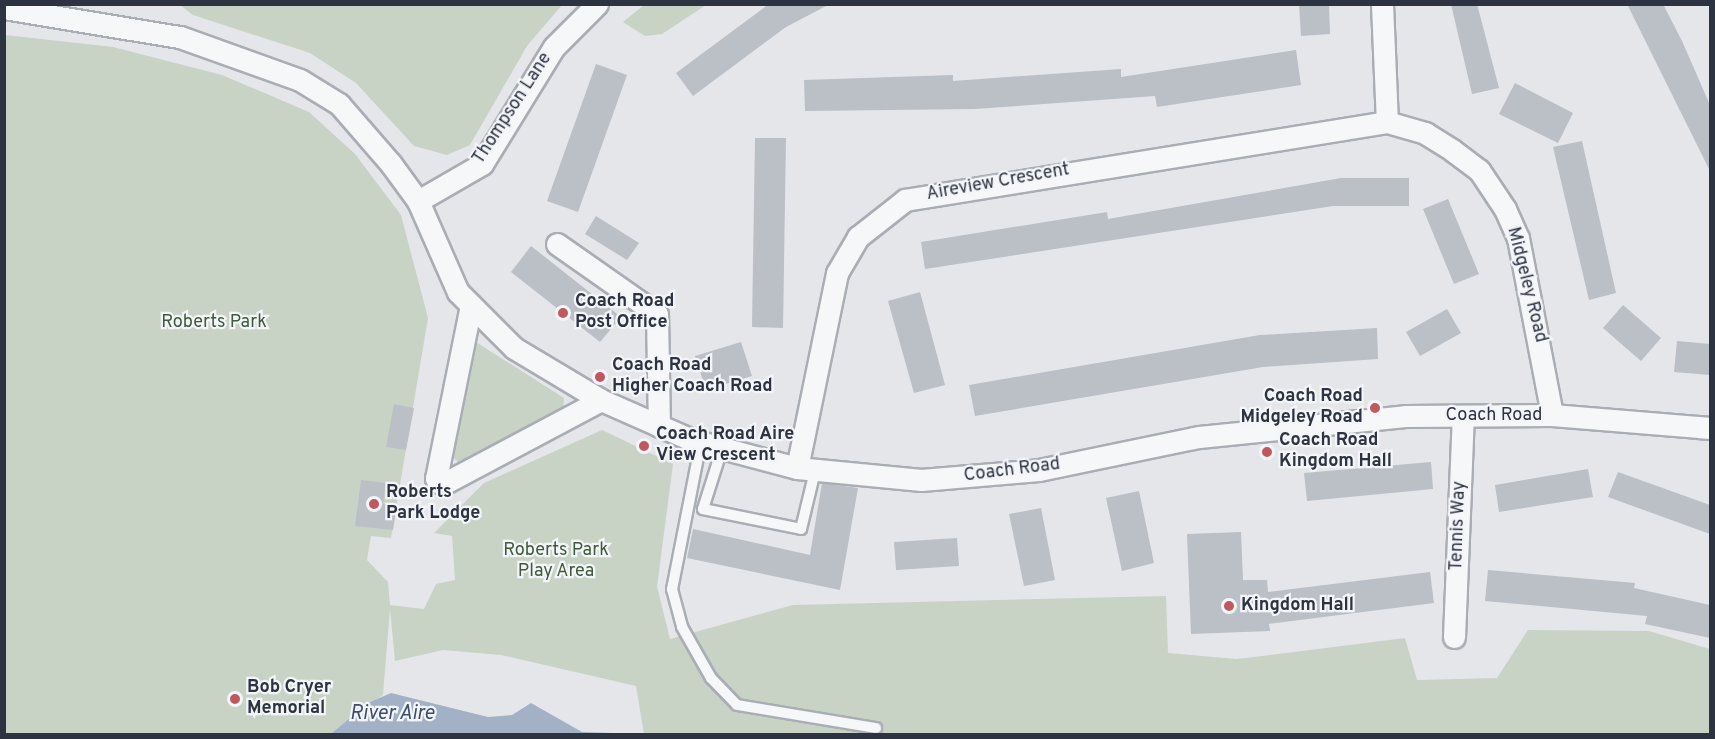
<!DOCTYPE html>
<html>
<head>
<meta charset="utf-8">
<style>
	body { margin:0 }
	#map { position:relative; width:1715px; height:739px; overflow:hidden; background:#e4e6ea; font-family:Overpass,sans-serif }
	div>[style] { position:absolute }
	.green>* { inset:0; background:#c8d3c6 }
	.water>* { inset:0; background:#a3b1c6 }
	.building>* { inset:0; background:#bbbfc6 }
	.roads { filter:drop-shadow(2px 0 #a9adb4) drop-shadow(-2px 0 #a9adb4) drop-shadow(0 2px #a9adb4) drop-shadow(0 -2px #a9adb4) }
	.lane>* { height:10px; margin:-5px; padding:0 5px; transform-origin:5px; border-radius:5px; background:#f6f7f9 }
	.street>* { height:21px; margin:-10.5px; padding:0 10.5px; transform-origin:10.5px; border-radius:10.5px; background:#f6f7f9 }
	.dots>* { width:16px; height:16px; translate:-50% -50%; box-sizing:border-box; border:3px solid #f3f5f8; border-radius:50% }
	span { translate:-50% -50%; white-space:nowrap; text-align:center; line-height:1.15; -webkit-text-stroke:4.5px #f3f5f8; paint-order:stroke }
	.street-label { font-size:18px; color:#2d3341 }
	.poi-label { font-size:18px; color:#2d3341; font-weight:700 }
	.left { translate:0 -50%; text-align:left }
	.right { translate:-100% -50%; text-align:right }
	.park-label { font-size:18px; color:#405b3c }
	.water-label { font-size:20px; color:#3c4f70; font-style:italic }
	.frame { position:absolute; inset:0; border:6px solid #2d3341; pointer-events:none }
</style>
</head>
<body>
<div id="map">
	<div class="green">
		<i style="clip-path:polygon(180px 5px,562px 5px,527px 46px,470px 145px,447px 155px,414px 146px,356px 83px,310px 53px,193px 15px)"></i>
		<i style="clip-path:polygon(644px 5px,644px 4px,706px 5px,662px 34px,645px 36px,623px 22px)"></i>
		<i style="clip-path:polygon(5px 35px,113px 47px,222px 75px,309px 112px,355px 154px,401px 215px,428px 318px,391px 538px,371px 536px,367px 560px,388px 582px,390px 605px,424px 609px,436px 584px,455px 580px,452px 536px,434px 533px,484px 483px,602px 430px,673px 464px,657px 587px,670px 639px,793px 605px,1166px 596px,1168px 653px,1237px 659px,1405px 638px,1417px 680px,1497px 678px,1528px 630px,1649px 631px,1710px 649px,1710px 734px,644px 734px,636px 686px,501px 655px,443px 650px,395px 661px,390px 609px,383px 695px,331px 734px,5px 734px)"></i>
		<i style="clip-path:polygon(476px 342px,564px 398px,563px 411px,463px 467px,452px 456px)"></i>
	</div>
	<div class="water">
		<i style="clip-path:polygon(391px 693px,488px 717px,512px 715px,531px 703px,582px 732px,644px 734px,331px 734px,368px 703px)"></i>
	</div>
	<div class="building">
		<i style="clip-path:polygon(769px 4px,830px 4px,786px 27px,693px 96px,676px 73px)"></i>
		<i style="clip-path:polygon(1299px 4px,1329px 4px,1330px 34px,1301px 36px)"></i>
		<i style="clip-path:polygon(1451px 4px,1477px 4px,1499px 88px,1472px 94px)"></i>
		<i style="clip-path:polygon(1627px 4px,1663px 4px,1682px 41px,1710px 105px,1710px 171px)"></i>
		<i style="clip-path:polygon(1296px 50px,1301px 85px,1157px 107px,1155px 96px,975px 109px,805px 111px,804px 80px,953px 75px,953px 81px,1121px 69px,1121px 77px)"></i>
		<i style="clip-path:polygon(596px 64px,627px 75px,578px 212px,547px 201px)"></i>
		<i style="clip-path:polygon(1515px 83px,1573px 113px,1558px 143px,1499px 114px)"></i>
		<i style="clip-path:polygon(755px 138px,786px 138px,783px 328px,752px 327px)"></i>
		<i style="clip-path:polygon(1582px 141px,1616px 293px,1589px 300px,1553px 147px)"></i>
		<i style="clip-path:polygon(1341px 178px,1409px 178px,1409px 206px,1333px 206px,925px 269px,921px 242px,1107px 212px,1108px 219px)"></i>
		<i style="clip-path:polygon(1448px 199px,1479px 274px,1454px 284px,1423px 209px)"></i>
		<i style="clip-path:polygon(596px 216px,639px 243px,627px 260px,585px 234px)"></i>
		<i style="clip-path:polygon(531px 246px,621px 317px,600px 342px,511px 272px)"></i>
		<i style="clip-path:polygon(920px 292px,945px 385px,914px 393px,888px 301px)"></i>
		<i style="clip-path:polygon(1623px 305px,1661px 338px,1641px 361px,1603px 328px)"></i>
		<i style="clip-path:polygon(1447px 309px,1461px 333px,1420px 356px,1406px 332px)"></i>
		<i style="clip-path:polygon(1377px 328px,1378px 359px,1263px 367px,975px 416px,969px 385px,1260px 335px)"></i>
		<i style="clip-path:polygon(1677px 341px,1710px 344px,1710px 375px,1674px 372px)"></i>
		<i style="clip-path:polygon(741px 342px,752px 376px,706px 390px,695px 356px)"></i>
		<i style="clip-path:polygon(394px 404px,414px 408px,406px 450px,386px 447px)"></i>
		<i style="clip-path:polygon(1431px 462px,1433px 489px,1307px 501px,1304px 473px)"></i>
		<i style="clip-path:polygon(1588px 469px,1593px 497px,1499px 512px,1495px 485px)"></i>
		<i style="clip-path:polygon(1618px 472px,1710px 505px,1710px 534px,1608px 497px)"></i>
		<i style="clip-path:polygon(361px 480px,386px 483px,383px 504px,397px 505px,393px 530px,355px 526px)"></i>
		<i style="clip-path:polygon(822px 483px,858px 488px,840px 590px,687px 558px,693px 529px,810px 555px)"></i>
		<i style="clip-path:polygon(1139px 491px,1154px 563px,1122px 571px,1106px 498px)"></i>
		<i style="clip-path:polygon(1041px 508px,1055px 580px,1024px 586px,1009px 514px)"></i>
		<i style="clip-path:polygon(1241px 532px,1243px 580px,1267px 580px,1268px 592px,1430px 572px,1434px 603px,1269px 624px,1270px 631px,1191px 634px,1187px 534px)"></i>
		<i style="clip-path:polygon(957px 538px,959px 566px,896px 570px,894px 542px)"></i>
		<i style="clip-path:polygon(1488px 570px,1635px 583px,1634px 588px,1710px 605px,1710px 638px,1645px 624px,1647px 616px,1485px 601px)"></i>
	</div>
	<div class="roads">
		<div class="lane">
			<i style="left:692px;top:441px;width:17px;rotate:69deg"></i>
			<i style="left:698px;top:457px;width:135px;rotate:101.1deg"></i>
			<i style="left:672px;top:589px;width:39px;rotate:75deg"></i>
			<i style="left:682px;top:627px;width:59px;rotate:60.4deg"></i>
			<i style="left:711px;top:678px;width:37px;rotate:46deg"></i>
			<i style="left:737px;top:705px;width:141px;rotate:9.4deg"></i>
			<i style="left:722px;top:449px;width:63px;rotate:107.6deg"></i>
			<i style="left:703px;top:509px;width:100px;rotate:11.5deg"></i>
			<i style="left:801px;top:529px;width:60px;rotate:-76.4deg"></i>
		</div>
		<div class="street">
			<i style="left:1382px;top:4px;width:118px;rotate:87.6deg"></i>
			<i style="left:1387px;top:122px;width:40px;rotate:16deg"></i>
			<i style="left:1425px;top:133px;width:32px;rotate:32deg"></i>
			<i style="left:1452px;top:150px;width:34px;rotate:37deg"></i>
			<i style="left:1479px;top:170px;width:47px;rotate:56.3deg"></i>
			<i style="left:1505px;top:209px;width:32px;rotate:66deg"></i>
			<i style="left:1518px;top:238px;width:180px;rotate:79.1deg"></i>
			<i style="left:4px;top:8px;width:178px;rotate:9.4deg"></i>
			<i style="left:180px;top:37px;width:127px;rotate:19.7deg"></i>
			<i style="left:300px;top:80px;width:46px;rotate:31.6deg"></i>
			<i style="left:339px;top:104px;width:79px;rotate:49.1deg"></i>
			<i style="left:391px;top:164px;width:46px;rotate:53.9deg"></i>
			<i style="left:418px;top:201px;width:99px;rotate:66.3deg"></i>
			<i style="left:458px;top:292px;width:79px;rotate:45deg"></i>
			<i style="left:514px;top:348px;width:101px;rotate:30.9deg"></i>
			<i style="left:601px;top:400px;width:99px;rotate:23.7deg"></i>
			<i style="left:692px;top:440px;width:109px;rotate:14.9deg"></i>
			<i style="left:797px;top:468px;width:125px;rotate:5.5deg"></i>
			<i style="left:921px;top:480px;width:118px;rotate:-4.8deg"></i>
			<i style="left:1039px;top:470px;width:163px;rotate:-11.7deg"></i>
			<i style="left:1199px;top:437px;width:207px;rotate:-5.8deg"></i>
			<i style="left:1405px;top:416px;width:147px;rotate:-0.4deg"></i>
			<i style="left:1552px;top:415px;width:159px;rotate:4.7deg"></i>
			<i style="left:418px;top:201px;width:74px;rotate:-30deg"></i>
			<i style="left:482px;top:164px;width:137px;rotate:-58.4deg"></i>
			<i style="left:554px;top:47px;width:61px;rotate:-45deg"></i>
			<i style="left:557px;top:244px;width:122px;rotate:35deg"></i>
			<i style="left:657px;top:314px;width:112px;rotate:89deg"></i>
			<i style="left:471px;top:305px;width:177px;rotate:101.4deg"></i>
			<i style="left:436px;top:478px;width:9px;rotate:41deg"></i>
			<i style="left:443px;top:484px;width:179px;rotate:-28deg"></i>
			<i style="left:797px;top:468px;width:199px;rotate:-78.4deg"></i>
			<i style="left:837px;top:273px;width:42px;rotate:-59.7deg"></i>
			<i style="left:858px;top:237px;width:60px;rotate:-38.2deg"></i>
			<i style="left:905px;top:200px;width:488px;rotate:-9.2deg"></i>
			<i style="left:1454px;top:637px;width:221px;rotate:-87.7deg"></i>
		</div>
	</div>
	<div class="dots">
		<i style="left:563px;top:313px;background:#c05860"></i>
		<i style="left:600px;top:377px;background:#c05860"></i>
		<i style="left:1375px;top:408px;background:#c05860"></i>
		<i style="left:644px;top:446px;background:#c05860"></i>
		<i style="left:1267px;top:452px;background:#c05860"></i>
		<i style="left:374px;top:504px;background:#c05860"></i>
		<i style="left:1229px;top:606px;background:#c05860"></i>
		<i style="left:235px;top:699px;background:#c05860"></i>
	</div>
	<div class="street-label">
		<span style="left:513px;top:109px;rotate:-57deg">Thompson Lane</span>
		<span style="left:998px;top:183px;rotate:-10deg">Aireview Crescent</span>
		<span style="left:1526px;top:285px;rotate:76deg">Midgeley Road</span>
		<span style="left:1494px;top:416px">Coach Road</span>
		<span style="left:1012px;top:471px;rotate:-7deg">Coach Road</span>
		<span style="left:1459px;top:526px;rotate:-88deg">Tennis Way</span>
	</div>
	<div class="poi-label">
		<span class="left" style="left:575px;top:313px">Coach Road<br>Post Office</span>
		<span class="left" style="left:612px;top:377px">Coach Road<br>Higher Coach Road</span>
		<span class="right" style="left:1363px;top:408px">Coach Road<br>Midgeley Road</span>
		<span class="left" style="left:656px;top:446px">Coach Road Aire<br>View Crescent</span>
		<span class="left" style="left:1279px;top:452px">Coach Road<br>Kingdom Hall</span>
		<span class="left" style="left:386px;top:504px">Roberts<br>Park Lodge</span>
		<span class="left" style="left:1241px;top:606px">Kingdom Hall</span>
		<span class="left" style="left:247px;top:699px">Bob Cryer<br>Memorial</span>
	</div>
	<div class="park-label">
		<span style="left:214px;top:323px">Roberts Park</span>
		<span style="left:556px;top:562px">Roberts Park<br>Play Area</span>
	</div>
	<div class="water-label">
		<span style="left:392px;top:714px">River Aire</span>
	</div>
	<div class="frame"></div>
</div>
</body>
</html>
